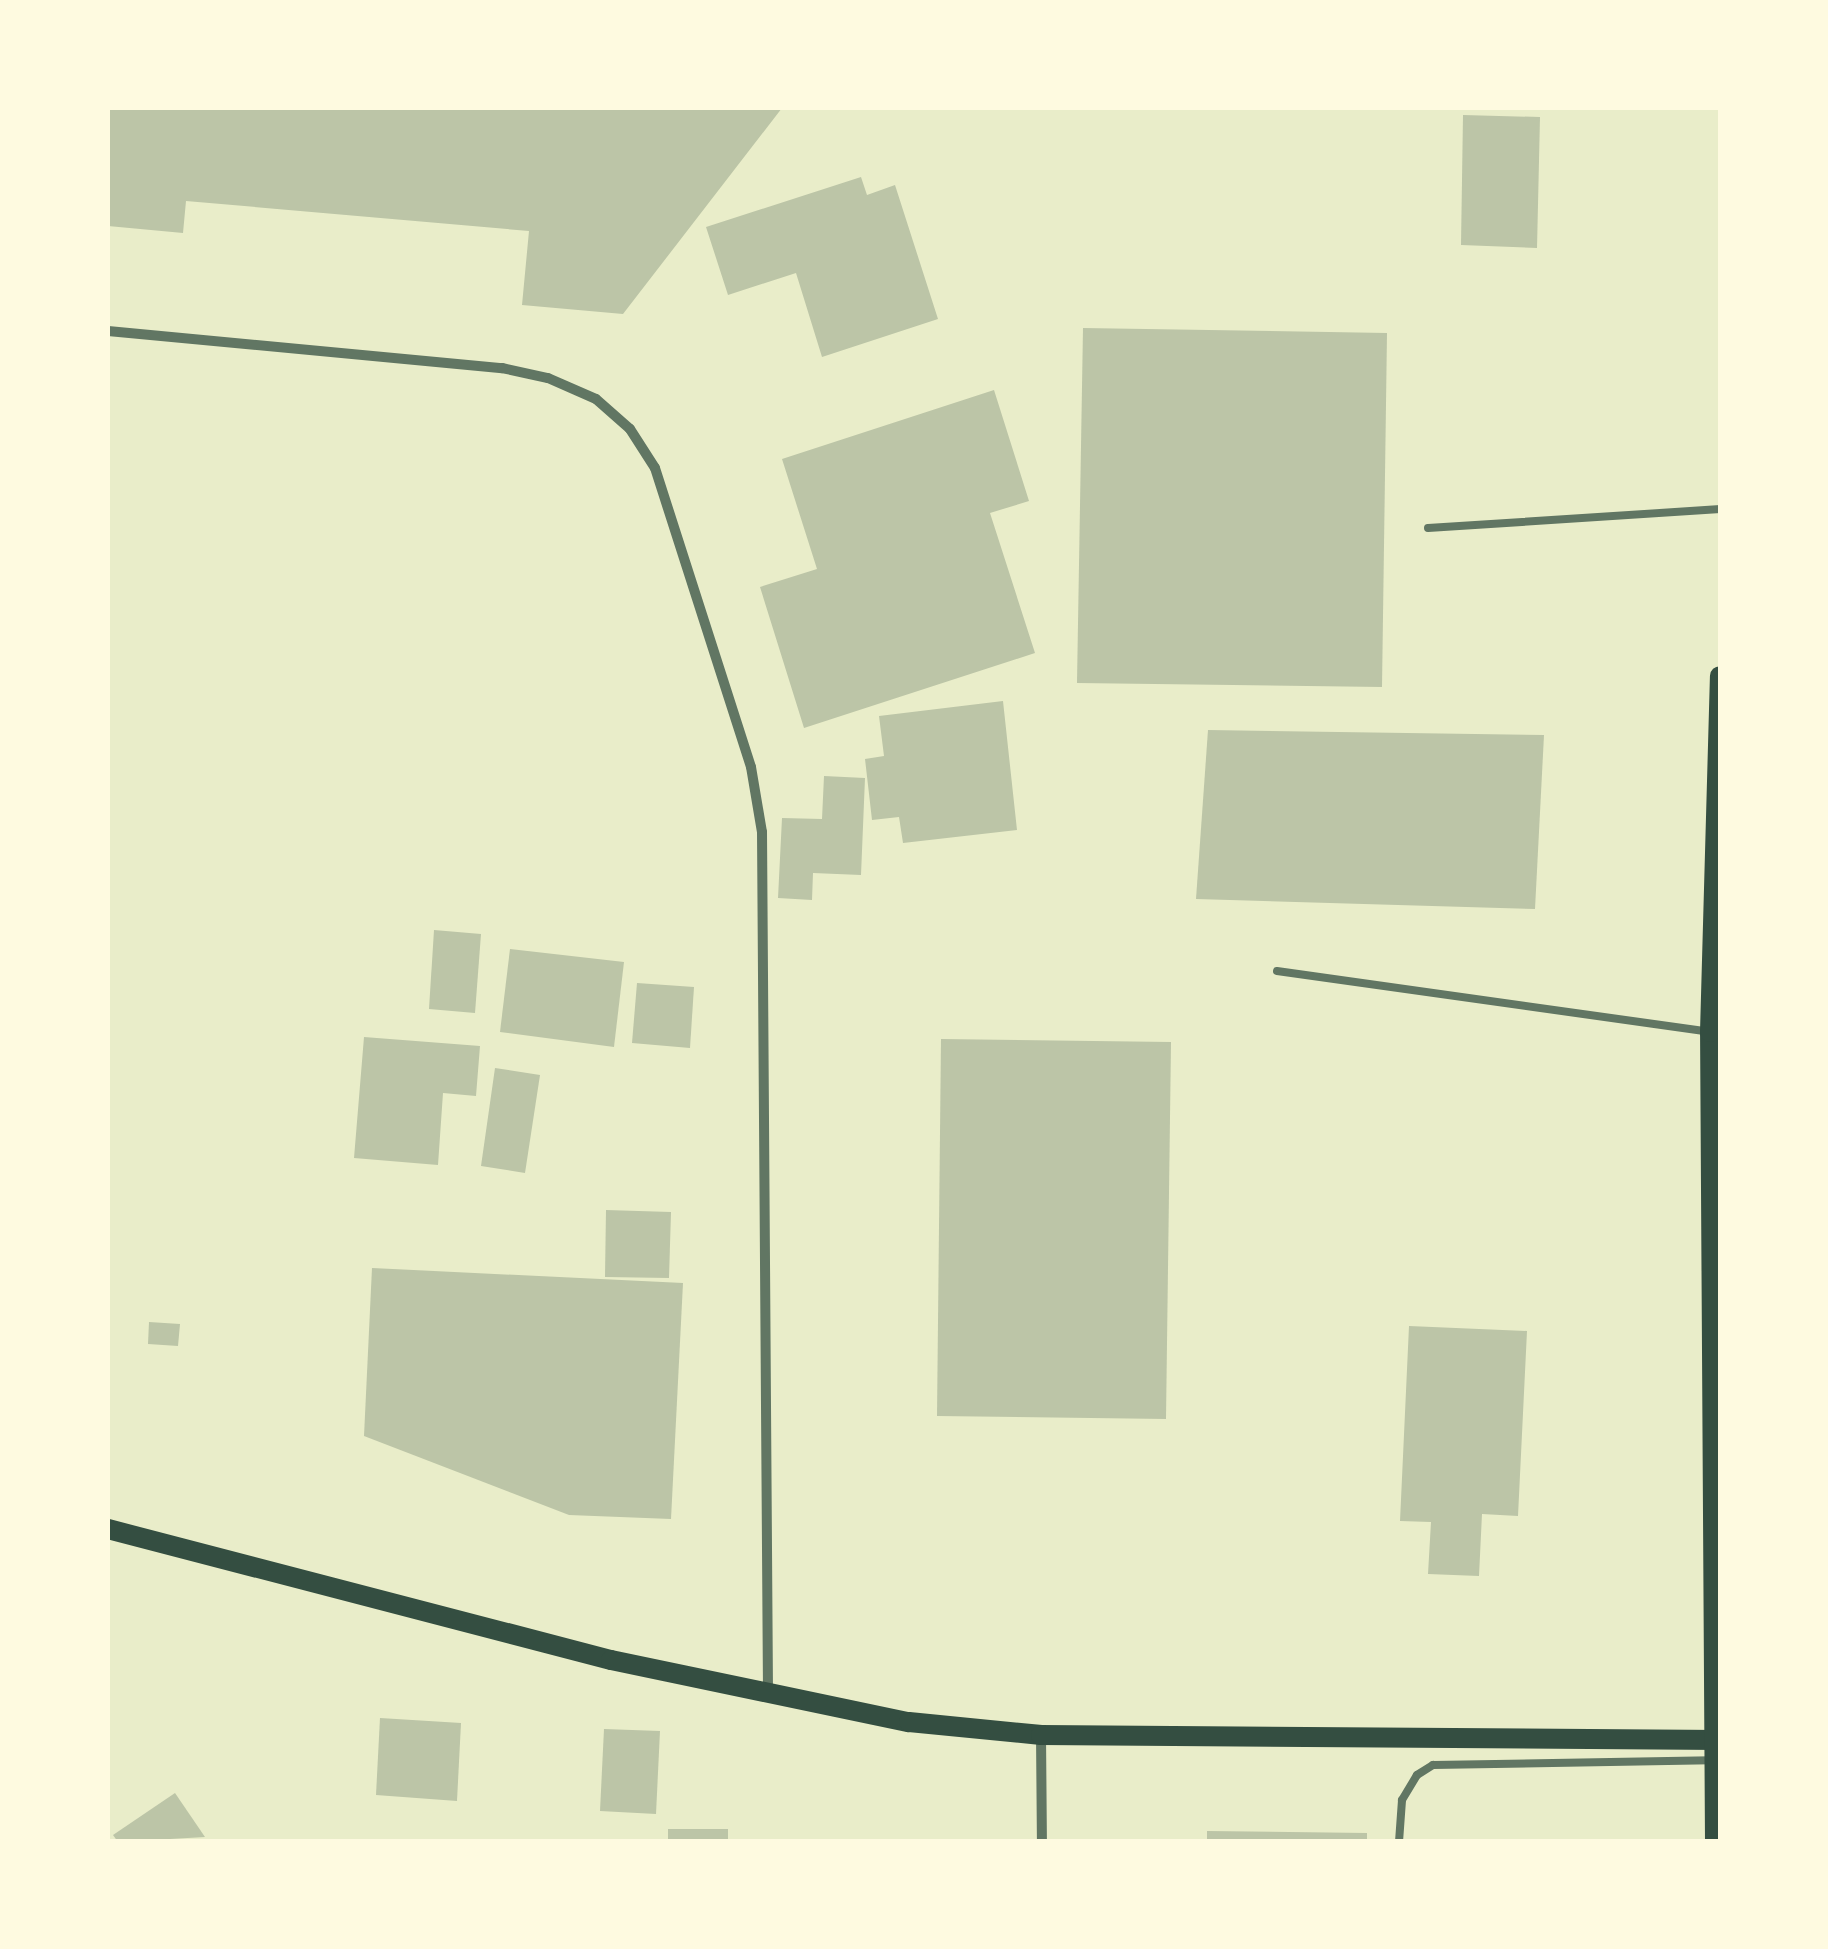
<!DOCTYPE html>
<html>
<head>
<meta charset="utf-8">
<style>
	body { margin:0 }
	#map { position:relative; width:1828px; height:1949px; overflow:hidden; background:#e9edc9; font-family:"Exo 2",sans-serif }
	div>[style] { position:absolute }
	.building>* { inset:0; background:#bcc5a7 }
	.service>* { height:8px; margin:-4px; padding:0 4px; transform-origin:4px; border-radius:4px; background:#617663 }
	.minor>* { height:10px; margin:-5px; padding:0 5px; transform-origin:5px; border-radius:5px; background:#617663 }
	.secondary>* { height:20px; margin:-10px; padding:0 10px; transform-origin:10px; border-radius:10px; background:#344e41 }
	span { translate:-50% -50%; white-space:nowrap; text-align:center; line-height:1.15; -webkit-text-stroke:10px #fefae0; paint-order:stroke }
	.frame { position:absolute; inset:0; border:110px solid #fefae0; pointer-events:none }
</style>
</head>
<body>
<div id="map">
	<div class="building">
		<i style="clip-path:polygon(108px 108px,782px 108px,623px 314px,522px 305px,529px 231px,186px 201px,183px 233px,108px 226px)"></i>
		<i style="clip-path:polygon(1463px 115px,1540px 117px,1537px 248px,1461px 245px)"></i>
		<i style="clip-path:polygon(861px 177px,867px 195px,895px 185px,938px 319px,822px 357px,796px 273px,728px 295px,706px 227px)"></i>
		<i style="clip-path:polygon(1083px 328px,1387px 333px,1382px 687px,1077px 683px)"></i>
		<i style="clip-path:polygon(994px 390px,1029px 501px,990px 513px,1035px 653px,804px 728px,760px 587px,817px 569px,782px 459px)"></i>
		<i style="clip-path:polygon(1003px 701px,1017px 830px,903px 843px,899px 817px,872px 820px,865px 759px,884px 756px,879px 716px)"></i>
		<i style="clip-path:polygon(1208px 730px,1544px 735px,1535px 909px,1196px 899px)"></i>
		<i style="clip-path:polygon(824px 776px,865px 778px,861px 875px,813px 873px,812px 900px,778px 898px,782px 818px,822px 819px)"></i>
		<i style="clip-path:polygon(434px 930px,481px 934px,475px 1013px,429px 1009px)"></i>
		<i style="clip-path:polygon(510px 949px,624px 962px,614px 1047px,500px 1032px)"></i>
		<i style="clip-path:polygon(637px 983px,694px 987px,690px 1048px,632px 1043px)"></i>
		<i style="clip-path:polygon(364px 1037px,480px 1046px,476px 1096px,443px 1093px,438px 1165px,354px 1158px)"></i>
		<i style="clip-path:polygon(941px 1039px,1171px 1042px,1166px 1419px,937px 1416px)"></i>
		<i style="clip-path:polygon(495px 1068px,540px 1075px,525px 1173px,481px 1166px)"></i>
		<i style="clip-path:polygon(606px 1210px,671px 1212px,669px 1278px,605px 1277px)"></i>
		<i style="clip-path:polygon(372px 1268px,683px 1283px,671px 1519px,569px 1515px,364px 1436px)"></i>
		<i style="clip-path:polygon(149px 1322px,180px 1324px,178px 1346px,148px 1344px)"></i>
		<i style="clip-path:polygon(1409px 1326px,1527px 1331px,1518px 1516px,1482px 1514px,1479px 1576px,1428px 1574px,1431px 1522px,1400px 1521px)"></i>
		<i style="clip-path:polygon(380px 1718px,461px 1723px,457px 1801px,376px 1795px)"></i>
		<i style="clip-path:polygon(604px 1729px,660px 1731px,656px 1814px,600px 1811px)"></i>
		<i style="clip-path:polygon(175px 1793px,205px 1837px,118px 1842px,113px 1835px)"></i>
		<i style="clip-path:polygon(668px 1829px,728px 1829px,728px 1842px,668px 1842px)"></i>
		<i style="clip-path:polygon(1207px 1831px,1367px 1833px,1367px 1842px,1207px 1842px)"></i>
	</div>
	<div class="service">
		<i style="left:1428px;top:528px;width:293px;rotate:-3.7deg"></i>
		<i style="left:1277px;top:971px;width:433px;rotate:8deg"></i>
		<i style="left:1399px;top:1842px;width:42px;rotate:-85.9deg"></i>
		<i style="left:1402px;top:1800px;width:29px;rotate:-59deg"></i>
		<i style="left:1417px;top:1775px;width:19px;rotate:-32deg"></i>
		<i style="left:1433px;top:1765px;width:278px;rotate:-1deg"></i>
	</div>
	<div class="minor">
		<i style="left:108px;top:331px;width:396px;rotate:5.4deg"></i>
		<i style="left:502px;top:368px;width:47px;rotate:12.3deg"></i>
		<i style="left:548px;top:378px;width:52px;rotate:23.6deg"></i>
		<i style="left:596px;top:399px;width:45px;rotate:41.4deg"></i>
		<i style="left:630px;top:429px;width:46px;rotate:57.3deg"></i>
		<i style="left:655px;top:468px;width:314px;rotate:72.2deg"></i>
		<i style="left:751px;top:767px;width:66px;rotate:80.4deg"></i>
		<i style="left:762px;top:832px;width:861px;rotate:89.6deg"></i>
		<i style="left:1041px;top:1735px;width:107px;rotate:89.5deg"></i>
	</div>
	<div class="secondary">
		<i style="left:108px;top:1529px;width:520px;rotate:14.6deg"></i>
		<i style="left:611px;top:1660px;width:304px;rotate:11.8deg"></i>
		<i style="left:909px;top:1722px;width:133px;rotate:5.6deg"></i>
		<i style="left:1041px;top:1735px;width:679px;rotate:0.42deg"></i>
		<i style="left:1715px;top:1842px;width:810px;rotate:-90.35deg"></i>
		<i style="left:1710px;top:1032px;width:356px;rotate:-88.4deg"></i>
	</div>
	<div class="frame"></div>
</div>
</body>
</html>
